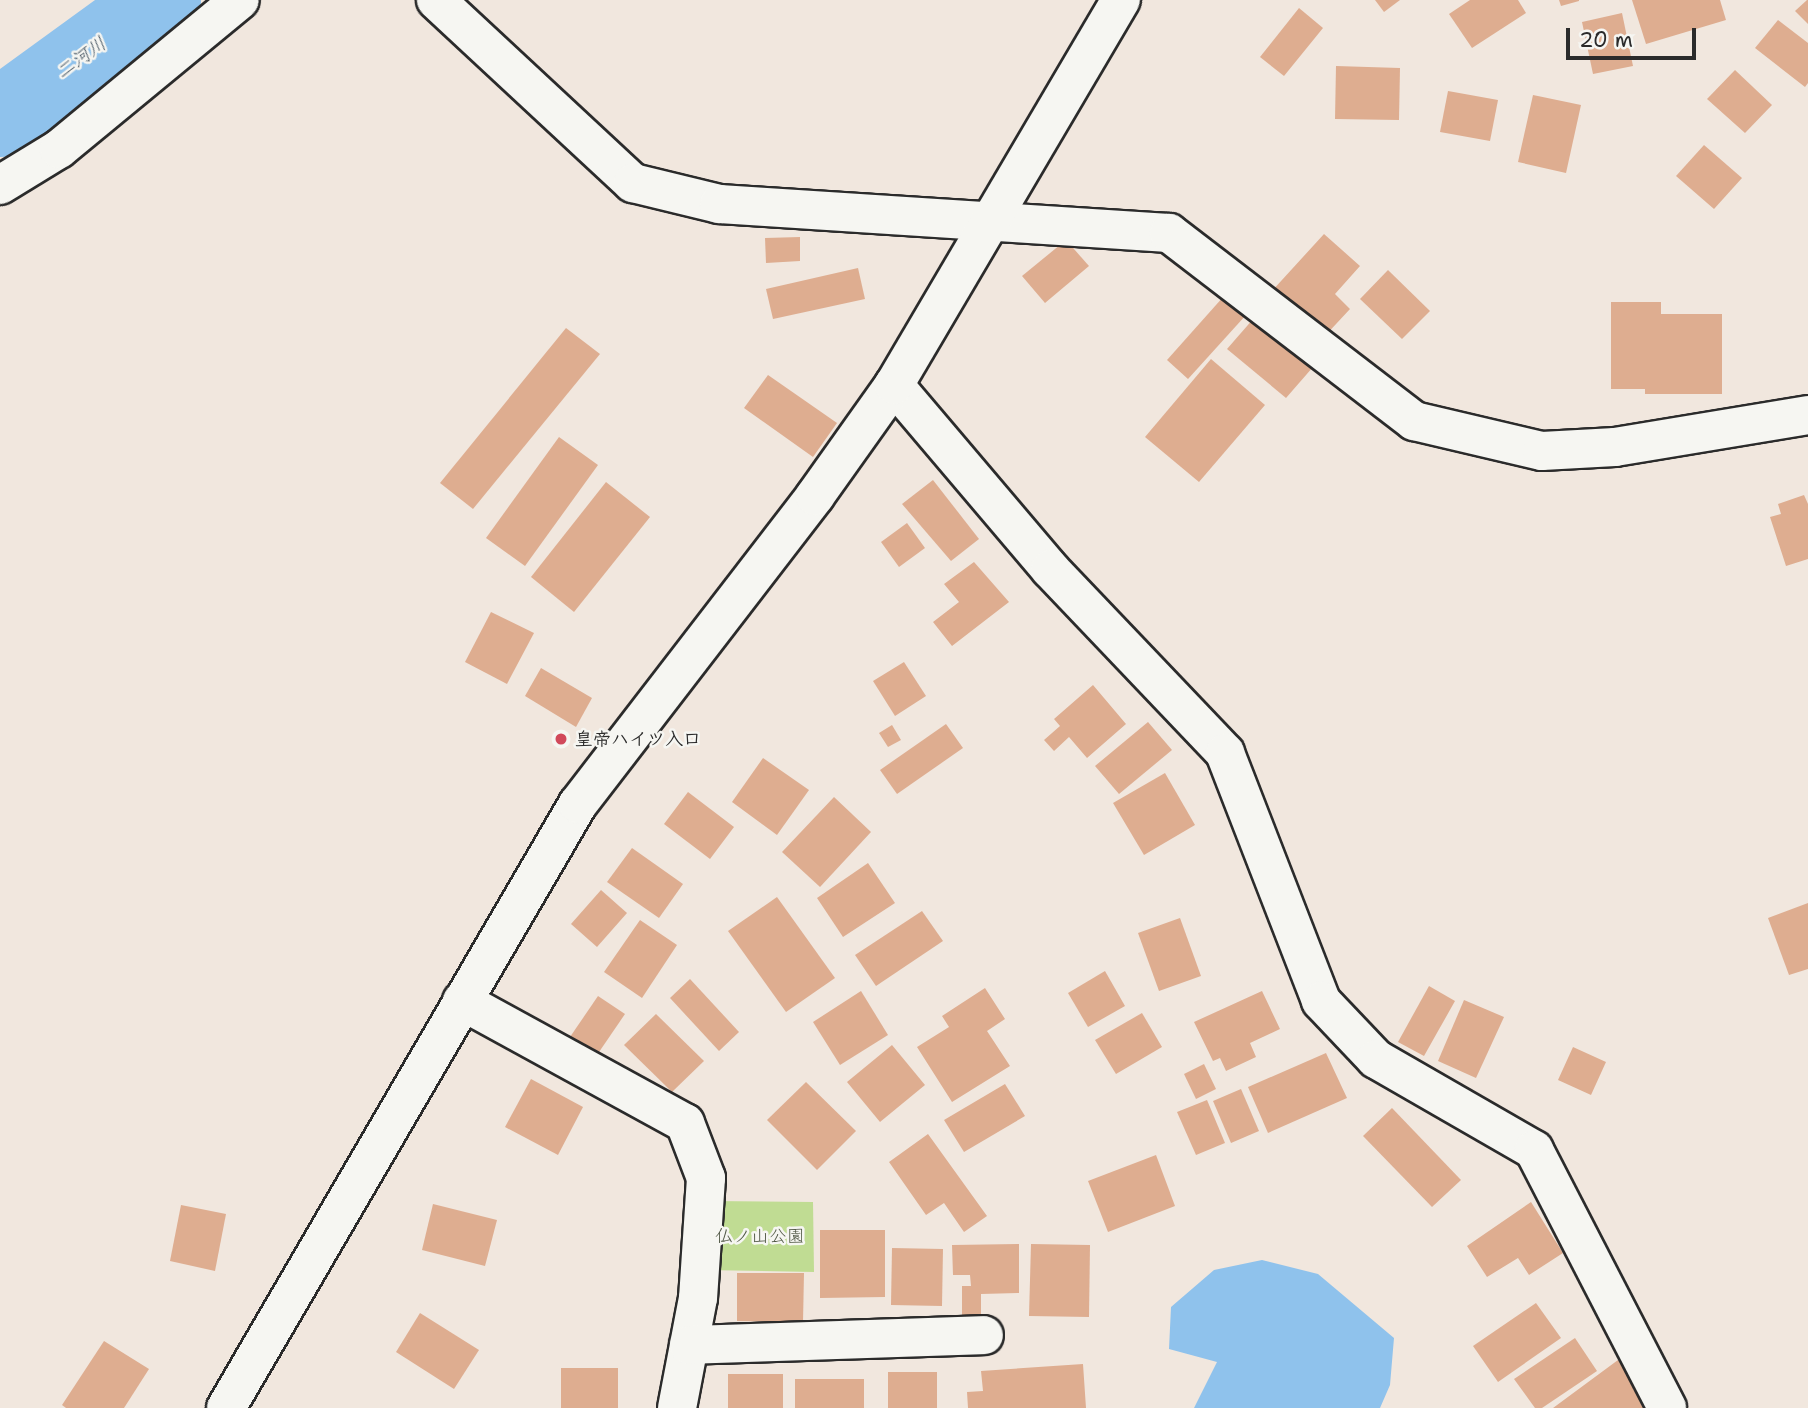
<!DOCTYPE html>
<html>
<head>
<meta charset="utf-8">
<style>
	body { margin:0 }
	#map { position:relative; width:1808px; height:1408px; overflow:hidden; background:#f1e7de; font-family:"Shantell Sans","Klee One",sans-serif }
	div>[style] { position:absolute }
	.green>* { inset:0; background:#c0dc93 }
	.water>* { inset:0; background:#8fc2ec }
	.river>* { height:79px; margin:-39.5px; padding:0 39.5px; transform-origin:39.5px; border-radius:39.5px; background:#8fc2ec }
	.building>* { inset:0; background:#dead90 }
	.roads { filter:drop-shadow(2px 0 #2b2b2b) drop-shadow(-2px 0 #2b2b2b) drop-shadow(0 2px #2b2b2b) drop-shadow(0 -2px #2b2b2b) }
	.minor>* { height:38px; margin:-19px; padding:0 19px; transform-origin:19px; border-radius:19px; background:#f6f6f2 }
	.tertiary>* { height:38px; margin:-19px; padding:0 19px; transform-origin:19px; border-radius:19px; background:#f6f6f2 }
	.dots>* { width:19px; height:19px; translate:-50% -50%; box-sizing:border-box; border:4px solid #f6f6f2; border-radius:50% }
	span { translate:-50% -50%; white-space:nowrap; text-align:center; line-height:1.15; -webkit-text-stroke:5px #f6f6f2; paint-order:stroke }
	.poi-label { font-size:18px; color:#2b2b2b; font-weight:700 }
	.left { translate:0 -50%; text-align:left }
	.park-label { font-size:18px; color:#505745 }
	.water-label { font-size:19px; color:#495865; font-style:italic }
	.scale { position:absolute; left:1566px; top:28px; width:130px; height:32px; box-sizing:border-box; border:4px solid #2b2b2b; border-top:0; padding-left:9px; font-size:21px; line-height:24px; white-space:nowrap; color:#2b2b2b; -webkit-text-stroke:5px #f6f6f2; paint-order:stroke }
</style>
</head>
<body>
<div id="map">
	<div class="green">
		<i style="clip-path:polygon(709px 1201px,813px 1202px,814px 1272px,704px 1270px)"></i>
	</div>
	<div class="water">
		<i style="clip-path:polygon(1262px 1260px,1318px 1274px,1394px 1338px,1390px 1385px,1380px 1408px,1194px 1408px,1217px 1362px,1169px 1349px,1171px 1307px,1214px 1270px)"></i>
	</div>
	<div class="river">
		<i style="left:0;top:117px;width:199px;rotate:-36deg"></i>
	</div>
	<div class="building">
		<i style="clip-path:polygon(1375px 0,1400px 0,1384px 12px)"></i>
		<i style="clip-path:polygon(1470px 0,1518px 0,1526px 13px,1472px 48px,1449px 14px)"></i>
		<i style="clip-path:polygon(1559px 0,1579px 0,1579px 1px,1561px 6px)"></i>
		<i style="clip-path:polygon(1632px 0,1720px 0,1726px 20px,1646px 44px)"></i>
		<i style="clip-path:polygon(1807px 0,1808px 0,1808px 24px,1795px 11px)"></i>
		<i style="clip-path:polygon(1299px 8px,1323px 28px,1284px 76px,1260px 57px)"></i>
		<i style="clip-path:polygon(1622px 13px,1633px 66px,1593px 74px,1582px 22px)"></i>
		<i style="clip-path:polygon(1778px 20px,1808px 43px,1808px 83px,1805px 87px,1755px 48px)"></i>
		<i style="clip-path:polygon(1336px 66px,1400px 68px,1399px 120px,1335px 119px)"></i>
		<i style="clip-path:polygon(1735px 70px,1772px 105px,1745px 133px,1707px 99px)"></i>
		<i style="clip-path:polygon(1448px 91px,1498px 100px,1490px 141px,1440px 132px)"></i>
		<i style="clip-path:polygon(1533px 95px,1581px 105px,1566px 173px,1518px 162px)"></i>
		<i style="clip-path:polygon(1704px 145px,1742px 178px,1714px 209px,1676px 176px)"></i>
		<i style="clip-path:polygon(1324px 234px,1360px 266px,1335px 294px,1350px 309px,1323px 338px,1271px 292px)"></i>
		<i style="clip-path:polygon(800px 237px,800px 261px,766px 263px,765px 238px)"></i>
		<i style="clip-path:polygon(1066px 240px,1089px 266px,1045px 303px,1022px 276px)"></i>
		<i style="clip-path:polygon(858px 268px,865px 299px,773px 319px,766px 289px)"></i>
		<i style="clip-path:polygon(1388px 270px,1430px 311px,1402px 339px,1360px 299px)"></i>
		<i style="clip-path:polygon(1224px 296px,1246px 315px,1188px 379px,1167px 360px)"></i>
		<i style="clip-path:polygon(1611px 302px,1661px 302px,1661px 314px,1722px 314px,1722px 394px,1645px 394px,1645px 389px,1611px 389px)"></i>
		<i style="clip-path:polygon(1254px 318px,1313px 367px,1286px 398px,1227px 349px)"></i>
		<i style="clip-path:polygon(566px 328px,600px 354px,473px 509px,440px 483px)"></i>
		<i style="clip-path:polygon(1211px 359px,1265px 405px,1199px 482px,1145px 437px)"></i>
		<i style="clip-path:polygon(768px 375px,837px 423px,813px 457px,744px 408px)"></i>
		<i style="clip-path:polygon(559px 437px,598px 465px,525px 566px,486px 538px)"></i>
		<i style="clip-path:polygon(933px 480px,979px 539px,951px 561px,902px 504px)"></i>
		<i style="clip-path:polygon(606px 482px,650px 517px,574px 612px,531px 577px)"></i>
		<i style="clip-path:polygon(1804px 495px,1808px 504px,1808px 559px,1786px 566px,1770px 517px,1781px 514px,1778px 504px)"></i>
		<i style="clip-path:polygon(907px 523px,925px 548px,899px 567px,881px 542px)"></i>
		<i style="clip-path:polygon(974px 562px,1009px 602px,952px 646px,933px 622px,959px 602px,944px 584px)"></i>
		<i style="clip-path:polygon(491px 612px,534px 633px,507px 684px,465px 662px)"></i>
		<i style="clip-path:polygon(904px 662px,926px 696px,895px 716px,873px 681px)"></i>
		<i style="clip-path:polygon(541px 668px,592px 698px,576px 727px,525px 696px)"></i>
		<i style="clip-path:polygon(1093px 685px,1126px 724px,1087px 758px,1069px 737px,1054px 751px,1044px 740px,1060px 726px,1054px 719px)"></i>
		<i style="clip-path:polygon(1148px 722px,1172px 750px,1119px 794px,1095px 766px)"></i>
		<i style="clip-path:polygon(946px 724px,963px 748px,897px 794px,880px 770px)"></i>
		<i style="clip-path:polygon(892px 725px,901px 740px,888px 747px,879px 733px)"></i>
		<i style="clip-path:polygon(763px 758px,809px 790px,777px 835px,732px 802px)"></i>
		<i style="clip-path:polygon(1165px 773px,1195px 825px,1144px 855px,1113px 803px)"></i>
		<i style="clip-path:polygon(688px 792px,734px 827px,710px 859px,664px 824px)"></i>
		<i style="clip-path:polygon(834px 797px,871px 832px,820px 887px,782px 852px)"></i>
		<i style="clip-path:polygon(632px 848px,683px 884px,659px 918px,607px 882px)"></i>
		<i style="clip-path:polygon(868px 863px,895px 903px,843px 937px,817px 898px)"></i>
		<i style="clip-path:polygon(601px 890px,627px 913px,597px 947px,571px 924px)"></i>
		<i style="clip-path:polygon(777px 897px,835px 978px,786px 1012px,728px 931px)"></i>
		<i style="clip-path:polygon(1808px 903px,1808px 969px,1789px 975px,1768px 918px)"></i>
		<i style="clip-path:polygon(922px 911px,943px 941px,876px 986px,855px 955px)"></i>
		<i style="clip-path:polygon(1180px 918px,1201px 976px,1159px 991px,1138px 933px)"></i>
		<i style="clip-path:polygon(640px 920px,677px 945px,642px 998px,604px 972px)"></i>
		<i style="clip-path:polygon(1105px 971px,1125px 1006px,1088px 1027px,1068px 993px)"></i>
		<i style="clip-path:polygon(690px 979px,739px 1032px,719px 1051px,670px 998px)"></i>
		<i style="clip-path:polygon(1429px 986px,1455px 1001px,1424px 1056px,1398px 1042px)"></i>
		<i style="clip-path:polygon(985px 988px,1005px 1019px,987px 1031px,1010px 1066px,952px 1102px,917px 1047px,949px 1027px,942px 1016px)"></i>
		<i style="clip-path:polygon(861px 991px,888px 1035px,840px 1065px,813px 1022px)"></i>
		<i style="clip-path:polygon(1262px 991px,1280px 1029px,1250px 1043px,1256px 1057px,1226px 1071px,1220px 1058px,1213px 1061px,1194px 1022px)"></i>
		<i style="clip-path:polygon(598px 996px,625px 1014px,597px 1055px,570px 1037px)"></i>
		<i style="clip-path:polygon(1464px 1000px,1504px 1017px,1476px 1078px,1438px 1061px)"></i>
		<i style="clip-path:polygon(1142px 1013px,1162px 1047px,1116px 1074px,1095px 1040px)"></i>
		<i style="clip-path:polygon(656px 1014px,704px 1061px,672px 1092px,624px 1045px)"></i>
		<i style="clip-path:polygon(892px 1045px,925px 1085px,880px 1122px,847px 1082px)"></i>
		<i style="clip-path:polygon(1573px 1047px,1606px 1062px,1591px 1095px,1558px 1080px)"></i>
		<i style="clip-path:polygon(1326px 1053px,1347px 1098px,1268px 1133px,1248px 1087px)"></i>
		<i style="clip-path:polygon(1204px 1064px,1216px 1089px,1196px 1099px,1184px 1074px)"></i>
		<i style="clip-path:polygon(531px 1079px,583px 1107px,558px 1155px,505px 1127px)"></i>
		<i style="clip-path:polygon(806px 1082px,856px 1131px,817px 1170px,767px 1120px)"></i>
		<i style="clip-path:polygon(1005px 1084px,1025px 1116px,964px 1152px,944px 1120px)"></i>
		<i style="clip-path:polygon(1241px 1089px,1259px 1131px,1231px 1143px,1213px 1101px)"></i>
		<i style="clip-path:polygon(1207px 1100px,1225px 1143px,1196px 1155px,1177px 1112px)"></i>
		<i style="clip-path:polygon(1392px 1108px,1461px 1180px,1432px 1207px,1363px 1136px)"></i>
		<i style="clip-path:polygon(928px 1134px,987px 1216px,964px 1232px,944px 1203px,926px 1215px,889px 1162px)"></i>
		<i style="clip-path:polygon(1156px 1155px,1175px 1206px,1108px 1232px,1088px 1181px)"></i>
		<i style="clip-path:polygon(1531px 1202px,1563px 1253px,1529px 1275px,1518px 1258px,1487px 1277px,1467px 1246px)"></i>
		<i style="clip-path:polygon(433px 1204px,497px 1220px,485px 1266px,422px 1250px)"></i>
		<i style="clip-path:polygon(181px 1205px,226px 1214px,215px 1271px,170px 1261px)"></i>
		<i style="clip-path:polygon(820px 1230px,885px 1230px,885px 1297px,820px 1298px)"></i>
		<i style="clip-path:polygon(1019px 1244px,1019px 1293px,981px 1294px,981px 1317px,962px 1317px,962px 1286px,971px 1286px,970px 1275px,953px 1275px,952px 1245px)"></i>
		<i style="clip-path:polygon(1031px 1244px,1090px 1245px,1089px 1317px,1029px 1316px)"></i>
		<i style="clip-path:polygon(892px 1248px,943px 1249px,942px 1306px,891px 1305px)"></i>
		<i style="clip-path:polygon(737px 1273px,804px 1273px,803px 1322px,737px 1321px)"></i>
		<i style="clip-path:polygon(1536px 1303px,1561px 1338px,1498px 1382px,1473px 1346px)"></i>
		<i style="clip-path:polygon(420px 1313px,479px 1350px,454px 1389px,396px 1352px)"></i>
		<i style="clip-path:polygon(1575px 1338px,1597px 1371px,1542px 1408px,1535px 1408px,1514px 1379px)"></i>
		<i style="clip-path:polygon(104px 1341px,149px 1369px,124px 1408px,66px 1408px,62px 1405px)"></i>
		<i style="clip-path:polygon(1618px 1360px,1637px 1386px,1633px 1389px,1647px 1408px,1553px 1408px)"></i>
		<i style="clip-path:polygon(1083px 1364px,1086px 1408px,968px 1408px,967px 1392px,983px 1391px,981px 1371px)"></i>
		<i style="clip-path:polygon(561px 1368px,618px 1368px,618px 1408px,561px 1408px)"></i>
		<i style="clip-path:polygon(888px 1372px,937px 1372px,937px 1408px,888px 1408px)"></i>
		<i style="clip-path:polygon(728px 1374px,783px 1374px,783px 1408px,728px 1408px)"></i>
		<i style="clip-path:polygon(795px 1379px,864px 1379px,864px 1408px,795px 1408px)"></i>
	</div>
	<div class="roads">
		<div class="minor">
			<i style="left:436px;top:0;width:269px;rotate:42.9deg"></i>
			<i style="left:633px;top:183px;width:89px;rotate:13.7deg"></i>
			<i style="left:719px;top:204px;width:451px;rotate:3.7deg"></i>
			<i style="left:1169px;top:233px;width:309px;rotate:37.5deg"></i>
			<i style="left:1414px;top:421px;width:131px;rotate:13.2deg"></i>
			<i style="left:1542px;top:451px;width:73px;rotate:-3.1deg"></i>
			<i style="left:1615px;top:447px;width:196px;rotate:-9.4deg"></i>
			<i style="left:0;top:185px;width:69px;rotate:-31.4deg"></i>
			<i style="left:59px;top:149px;width:234px;rotate:-39.5deg"></i>
			<i style="left:894px;top:385px;width:241px;rotate:49.7deg"></i>
			<i style="left:1050px;top:569px;width:254px;rotate:46.4deg"></i>
			<i style="left:1225px;top:753px;width:266px;rotate:68.8deg"></i>
			<i style="left:1321px;top:1001px;width:80px;rotate:46.5deg"></i>
			<i style="left:1376px;top:1059px;width:182px;rotate:29.9deg"></i>
			<i style="left:1534px;top:1150px;width:290px;rotate:62.7deg"></i>
			<i style="left:462px;top:1001px;width:254px;rotate:28.7deg"></i>
			<i style="left:685px;top:1123px;width:59px;rotate:69.1deg"></i>
			<i style="left:706px;top:1178px;width:120px;rotate:93.8deg"></i>
			<i style="left:698px;top:1298px;width:112px;rotate:100.8deg"></i>
			<i style="left:689px;top:1345px;width:295px;rotate:-1.9deg"></i>
		</div>
		<div class="tertiary">
			<i style="left:226px;top:1408px;width:699px;rotate:-59.77deg"></i>
			<i style="left:578px;top:804px;width:389px;rotate:-52.4deg"></i>
			<i style="left:815px;top:496px;width:136px;rotate:-54.6deg"></i>
			<i style="left:894px;top:385px;width:447px;rotate:-59.5deg"></i>
		</div>
	</div>
	<div class="dots">
		<i style="left:561px;top:739px;background:#d1495b"></i>
	</div>
	<div class="poi-label">
		<span class="left" style="left:575px;top:739px">皇帝ハイツ入口</span>
	</div>
	<div class="park-label">
		<span style="left:760px;top:1236px">仏ノ山公園</span>
	</div>
	<div class="water-label">
		<span style="left:81px;top:58px;rotate:-36deg">二河川</span>
	</div>
	<div class="scale">20 m</div>
</div>
</body>
</html>
